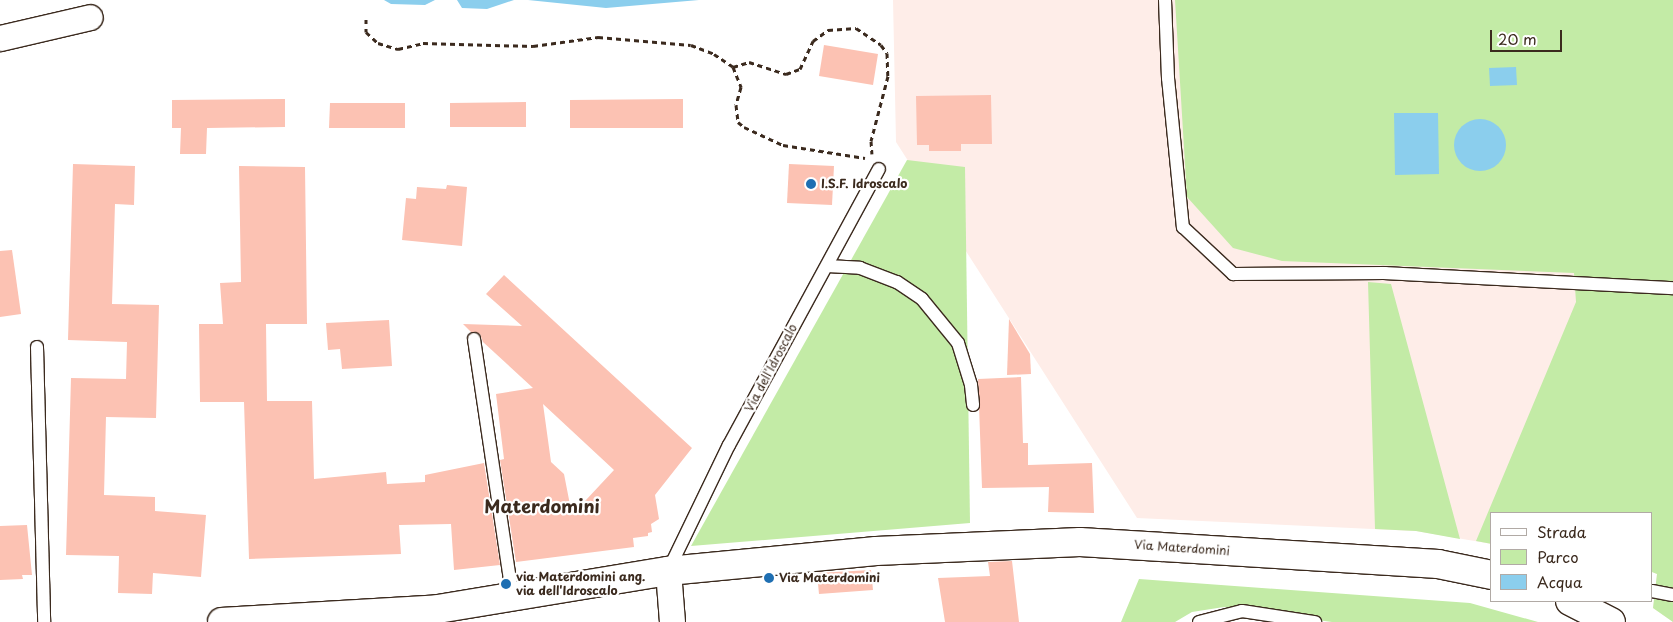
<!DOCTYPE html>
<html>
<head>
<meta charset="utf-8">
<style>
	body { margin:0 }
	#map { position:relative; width:1673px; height:622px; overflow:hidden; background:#fff; font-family:"Playpen Sans",sans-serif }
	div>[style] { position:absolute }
	.built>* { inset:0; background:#feede8 }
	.green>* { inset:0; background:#c3eba6 }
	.water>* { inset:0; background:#8bceed }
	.round { border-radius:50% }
	.building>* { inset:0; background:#fcc2b3 }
	.path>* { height:3px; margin-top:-1.5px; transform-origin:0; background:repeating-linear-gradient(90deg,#3b2a1e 0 5px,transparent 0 9px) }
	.roads { filter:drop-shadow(1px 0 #3b2a1e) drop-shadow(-1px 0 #3b2a1e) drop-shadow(0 1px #3b2a1e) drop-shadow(0 -1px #3b2a1e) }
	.service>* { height:12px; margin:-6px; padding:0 6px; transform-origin:6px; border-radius:6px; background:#fff }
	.minor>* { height:25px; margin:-12.5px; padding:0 12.5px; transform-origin:12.5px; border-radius:12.5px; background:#fff }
	.tertiary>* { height:28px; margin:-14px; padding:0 14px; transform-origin:14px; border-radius:14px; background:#fff }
	.dots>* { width:14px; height:14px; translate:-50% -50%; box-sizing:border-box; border:2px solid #fff; border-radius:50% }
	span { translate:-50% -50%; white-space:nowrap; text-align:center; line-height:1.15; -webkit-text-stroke:4.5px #fff; paint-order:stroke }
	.poi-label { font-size:12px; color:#3b2a1e; font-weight:700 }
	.left { translate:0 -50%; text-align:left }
	.street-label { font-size:12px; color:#3b2a1e }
	.district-label { font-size:18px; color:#3b2a1e; font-weight:700 }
	.legend { position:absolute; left:1490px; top:512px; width:162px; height:90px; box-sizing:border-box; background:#fff; border:1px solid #b1aaa5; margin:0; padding:6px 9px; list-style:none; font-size:15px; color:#3b2a1e }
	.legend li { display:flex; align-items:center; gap:10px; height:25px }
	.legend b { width:25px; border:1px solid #b1aaa5 }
	.scale { position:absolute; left:1490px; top:30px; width:72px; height:22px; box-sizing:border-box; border:2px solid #3b2a1e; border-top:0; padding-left:6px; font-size:15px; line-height:18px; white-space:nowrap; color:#3b2a1e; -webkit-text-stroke:4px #fff; paint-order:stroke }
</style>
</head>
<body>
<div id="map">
	<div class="built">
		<i style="clip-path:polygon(893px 0,1673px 0,1673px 622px,1653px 608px,1657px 574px,1652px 572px,1652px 513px,1492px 513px,1492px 544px,1416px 531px,1137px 518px,896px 142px)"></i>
	</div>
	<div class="green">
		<i style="clip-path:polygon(1175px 0,1673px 0,1673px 622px,1653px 608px,1657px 574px,1652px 572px,1652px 513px,1492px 513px,1492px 544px,1476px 541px,1576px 302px,1574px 273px,1282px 261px,1233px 248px,1187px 197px)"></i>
		<i style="clip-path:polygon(907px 160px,965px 167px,970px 523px,691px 546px)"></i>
		<i style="clip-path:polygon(1368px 282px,1391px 284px,1460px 539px,1416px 531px,1375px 529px)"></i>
		<i style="clip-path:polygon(1139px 579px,1470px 603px,1538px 622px,1332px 622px,1224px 607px,1192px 612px,1175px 622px,1121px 622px)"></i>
	</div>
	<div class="water">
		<i style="clip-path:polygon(384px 0,435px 0,425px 5px,391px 4px)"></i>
		<i style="clip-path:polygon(457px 0,514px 0,487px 9px,462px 8px)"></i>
		<i style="clip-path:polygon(528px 0,699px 0,606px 8px)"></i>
		<i style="clip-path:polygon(1516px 67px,1517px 85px,1490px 86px,1489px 68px)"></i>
		<i style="clip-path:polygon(1394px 113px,1438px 113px,1439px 174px,1395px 175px)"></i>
		<i class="round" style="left:1454px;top:119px;width:52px;height:52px"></i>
	</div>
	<div class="building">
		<i style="clip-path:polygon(824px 45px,878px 54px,873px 85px,819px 76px)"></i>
		<i style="clip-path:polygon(991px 95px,992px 144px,961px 144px,961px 151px,929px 151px,929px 145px,917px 145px,916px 96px)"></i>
		<i style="clip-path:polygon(285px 99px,285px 127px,207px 128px,206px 154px,180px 154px,181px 128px,172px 128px,172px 100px)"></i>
		<i style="clip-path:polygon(683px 99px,683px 128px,570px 128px,570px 100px)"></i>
		<i style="clip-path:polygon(526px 102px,526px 127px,450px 127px,450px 103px)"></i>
		<i style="clip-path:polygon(330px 103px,405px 103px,405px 128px,329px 128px)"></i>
		<i style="clip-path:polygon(73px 164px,135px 166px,134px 205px,115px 204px,112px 304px,159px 305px,156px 418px,106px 417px,104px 495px,155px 497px,155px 511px,206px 515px,201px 577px,153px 573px,152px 594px,118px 593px,119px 556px,66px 555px,71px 378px,126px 379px,127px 342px,68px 340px)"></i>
		<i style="clip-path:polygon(789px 164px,834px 166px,832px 205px,787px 203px)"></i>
		<i style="clip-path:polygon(239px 166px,305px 167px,307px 324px,266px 324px,267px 401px,312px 401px,314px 479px,386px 472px,387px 484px,425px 482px,425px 475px,484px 463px,500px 565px,454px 570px,451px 524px,399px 525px,401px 554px,249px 559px,244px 402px,200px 402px,199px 324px,223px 324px,220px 283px,241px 282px)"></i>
		<i style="clip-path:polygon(447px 185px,467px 187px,462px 246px,402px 240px,406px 198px,416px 199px,417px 187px,446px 189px)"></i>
		<i style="clip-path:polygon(12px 250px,21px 314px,0 317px,0 251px)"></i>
		<i style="clip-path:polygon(evenodd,504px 275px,692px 448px,655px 495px,659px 519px,651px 524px,652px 532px,648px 533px,648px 536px,633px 538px,634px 547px,516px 562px,500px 460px,504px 459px,496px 394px,533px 388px,483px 342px,480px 334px,471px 332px,463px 324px,522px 326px,486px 294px,504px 275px,543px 404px,614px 470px,572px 515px,564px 474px,551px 462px,543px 404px)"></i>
		<i style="clip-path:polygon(1009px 319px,1030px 354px,1031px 374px,1007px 375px)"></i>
		<i style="clip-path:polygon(389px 320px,392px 366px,342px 369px,340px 349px,328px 350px,326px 323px)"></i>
		<i style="clip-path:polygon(1021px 377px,1023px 443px,1028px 443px,1028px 465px,1092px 463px,1094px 513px,1048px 512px,1049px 487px,982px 488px,978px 379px)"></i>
		<i style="clip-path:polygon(27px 525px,32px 575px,22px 575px,23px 579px,0 580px,0 526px)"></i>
		<i style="clip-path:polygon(1012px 561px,1019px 622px,945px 622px,938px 578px,990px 576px,988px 562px)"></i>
		<i style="clip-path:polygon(871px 570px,873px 590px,819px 594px,817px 573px)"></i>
	</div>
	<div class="path">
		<i style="left:366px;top:19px;width:13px;rotate:90deg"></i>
		<i style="left:366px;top:32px;width:16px;rotate:43deg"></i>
		<i style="left:378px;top:43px;width:21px;rotate:17deg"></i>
		<i style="left:398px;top:49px;width:26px;rotate:-13deg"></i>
		<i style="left:423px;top:43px;width:110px;rotate:1.6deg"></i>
		<i style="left:533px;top:46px;width:66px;rotate:-7.9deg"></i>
		<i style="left:598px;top:37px;width:93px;rotate:4.9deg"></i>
		<i style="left:691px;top:45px;width:25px;rotate:21deg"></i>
		<i style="left:714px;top:54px;width:23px;rotate:34deg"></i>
		<i style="left:733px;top:67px;width:22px;rotate:68deg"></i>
		<i style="left:741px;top:87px;width:19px;rotate:106deg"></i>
		<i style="left:736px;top:105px;width:17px;rotate:83deg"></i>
		<i style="left:738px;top:122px;width:8px;rotate:40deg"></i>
		<i style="left:744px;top:127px;width:43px;rotate:24.8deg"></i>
		<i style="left:783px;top:145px;width:83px;rotate:9deg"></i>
		<i style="left:733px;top:67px;width:17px;rotate:-17deg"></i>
		<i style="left:749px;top:62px;width:39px;rotate:18deg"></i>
		<i style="left:786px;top:74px;width:15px;rotate:-20deg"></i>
		<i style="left:800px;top:69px;width:31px;rotate:-65deg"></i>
		<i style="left:813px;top:41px;width:19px;rotate:-36deg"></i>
		<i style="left:828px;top:30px;width:28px;rotate:-4deg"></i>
		<i style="left:856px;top:28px;width:30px;rotate:34deg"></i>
		<i style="left:881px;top:45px;width:10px;rotate:53deg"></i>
		<i style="left:887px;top:53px;width:23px;rotate:88deg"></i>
		<i style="left:888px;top:76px;width:67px;rotate:104.7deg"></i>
		<i style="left:871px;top:141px;width:13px;rotate:86deg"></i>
	</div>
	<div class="roads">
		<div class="service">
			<i style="left:1165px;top:0;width:78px;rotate:87.8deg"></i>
			<i style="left:1168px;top:78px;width:150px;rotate:84.3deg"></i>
			<i style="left:1183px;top:227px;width:69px;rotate:43.2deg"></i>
			<i style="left:1233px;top:274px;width:152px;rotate:-0.4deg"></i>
			<i style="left:1385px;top:273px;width:288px;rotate:3deg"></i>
			<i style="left:827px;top:266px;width:33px;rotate:3deg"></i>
			<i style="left:860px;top:268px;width:40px;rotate:21deg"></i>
			<i style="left:897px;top:282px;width:30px;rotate:34deg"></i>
			<i style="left:922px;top:299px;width:57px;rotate:50.7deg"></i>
			<i style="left:958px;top:343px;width:44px;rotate:72.8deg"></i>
			<i style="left:971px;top:385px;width:20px;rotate:84deg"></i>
			<i style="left:474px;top:339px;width:263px;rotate:81.5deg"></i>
			<i style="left:37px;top:347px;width:275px;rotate:88.5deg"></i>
			<i style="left:668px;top:571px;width:140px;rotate:-64.2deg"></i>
			<i style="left:729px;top:445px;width:314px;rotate:-61.5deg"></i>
			<i style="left:1652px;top:591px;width:21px;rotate:11deg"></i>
			<i style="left:1199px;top:622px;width:44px;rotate:-14.3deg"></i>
			<i style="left:1242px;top:611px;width:74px;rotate:8.6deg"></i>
		</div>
		<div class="minor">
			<i style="left:0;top:38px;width:92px;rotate:-13.1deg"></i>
			<i style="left:668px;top:571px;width:51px;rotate:85.5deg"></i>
		</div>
		<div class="tertiary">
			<i style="left:1570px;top:601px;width:46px;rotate:27.1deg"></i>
			<i style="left:222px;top:622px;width:216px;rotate:-3.4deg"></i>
			<i style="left:438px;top:609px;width:233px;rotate:-9.4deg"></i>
			<i style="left:668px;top:571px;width:209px;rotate:-5.5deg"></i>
			<i style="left:876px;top:551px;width:204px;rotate:-2.5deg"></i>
			<i style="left:1080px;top:542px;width:359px;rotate:3.5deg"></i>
			<i style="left:1438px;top:564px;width:55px;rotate:11.5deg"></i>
		</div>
	</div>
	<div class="dots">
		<i style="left:811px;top:184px;background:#1f6fb2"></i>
		<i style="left:769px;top:578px;background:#1f6fb2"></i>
		<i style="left:506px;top:584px;background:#1f6fb2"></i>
	</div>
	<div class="poi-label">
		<span class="left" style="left:821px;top:184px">I.S.F. Idroscalo</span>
		<span class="left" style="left:516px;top:584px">via Materdomini ang.<br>via dell'Idroscalo</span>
		<span class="left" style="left:779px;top:578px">Via Materdomini</span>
	</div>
	<div class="street-label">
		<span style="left:771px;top:368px;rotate:-62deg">Via dell'Idroscalo</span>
		<span style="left:1182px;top:548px;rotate:4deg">Via Materdomini</span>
	</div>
	<div class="district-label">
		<span style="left:542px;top:506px">Materdomini</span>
	</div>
	<ul class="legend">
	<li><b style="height:6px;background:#fff"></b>Strada</li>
	<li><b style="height:14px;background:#c3eba6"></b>Parco</li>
	<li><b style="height:14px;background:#8bceed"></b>Acqua</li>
	</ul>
	<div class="scale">20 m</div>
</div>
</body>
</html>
